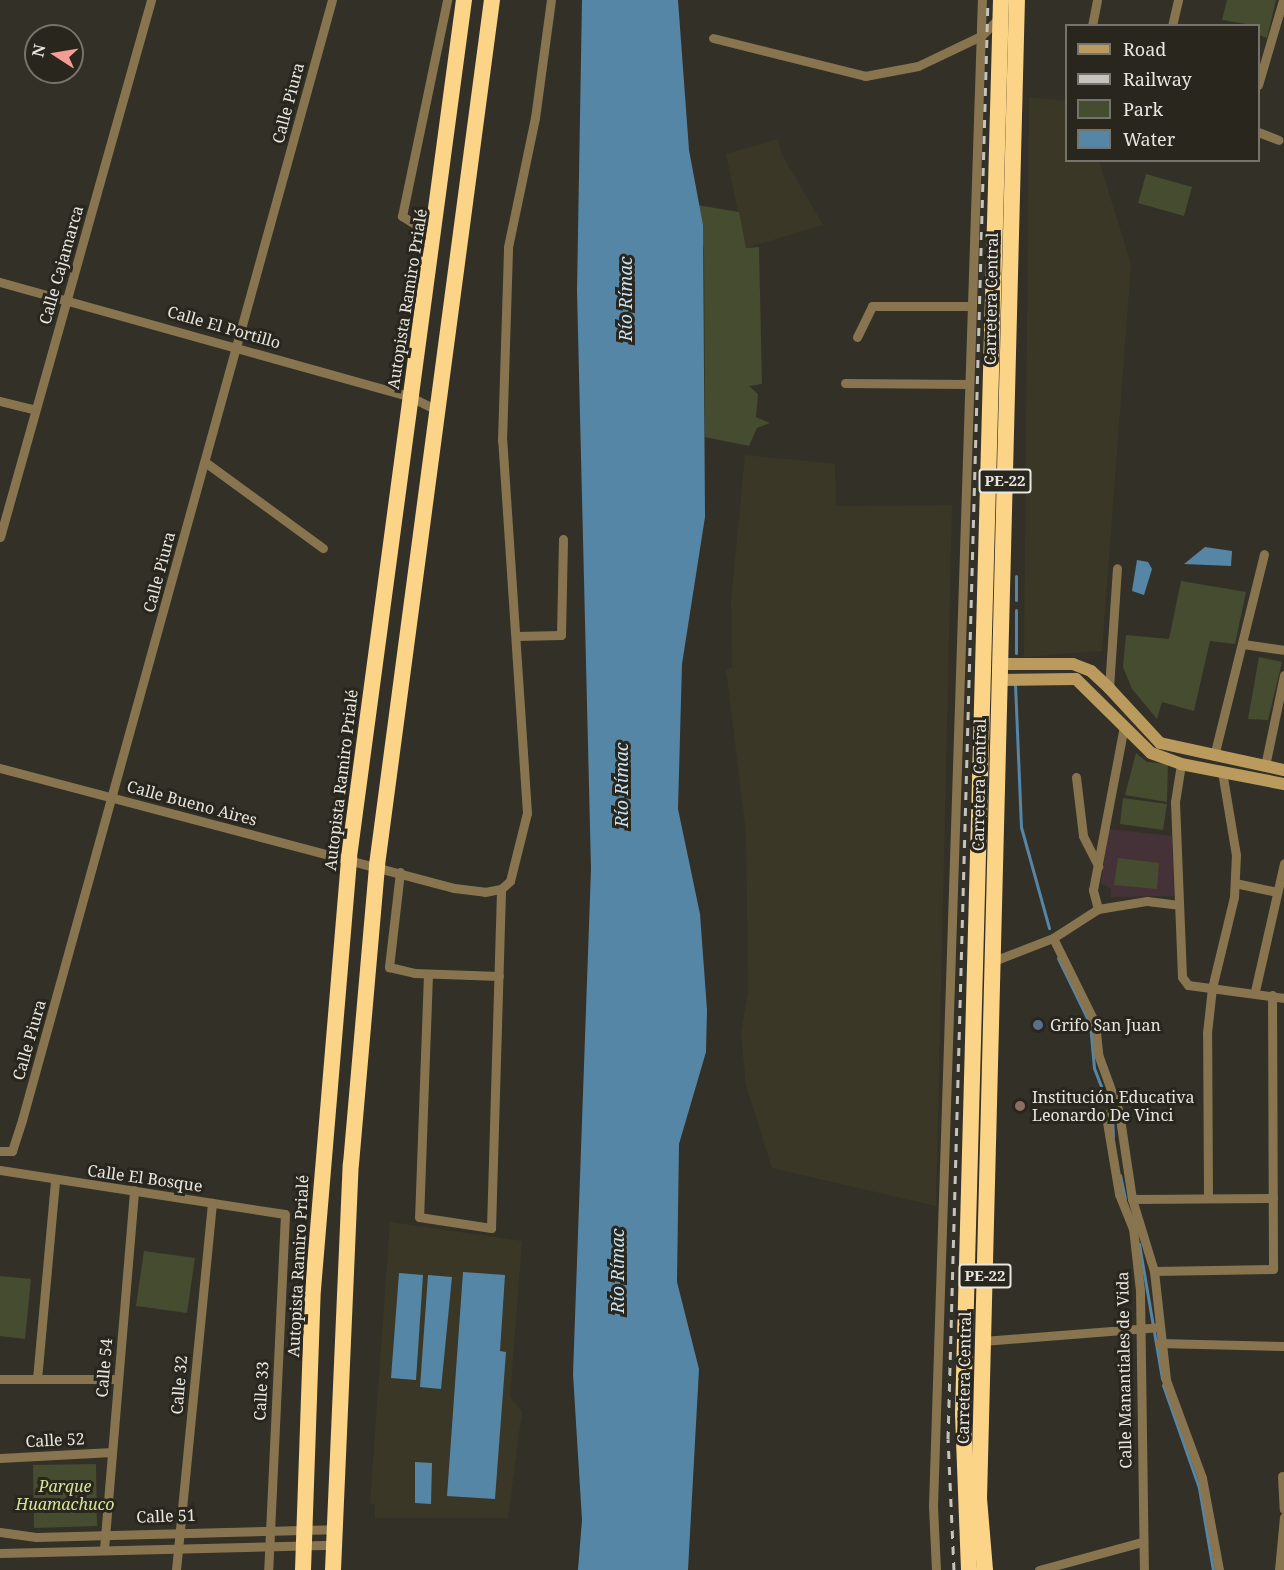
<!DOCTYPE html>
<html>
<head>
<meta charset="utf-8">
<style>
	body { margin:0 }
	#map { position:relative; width:1284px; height:1570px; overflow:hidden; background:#333027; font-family:"Noto Serif",serif }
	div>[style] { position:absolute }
	.built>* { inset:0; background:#3b3727 }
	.education>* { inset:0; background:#453238 }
	.green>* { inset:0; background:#464c2f }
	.water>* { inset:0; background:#5686a5 }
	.stream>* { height:3px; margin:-1.5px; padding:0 1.5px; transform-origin:1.5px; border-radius:1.5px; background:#5686a5 }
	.street>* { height:9px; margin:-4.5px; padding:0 4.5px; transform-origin:4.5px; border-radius:4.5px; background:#88754f }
	.secondary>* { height:12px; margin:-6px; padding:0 6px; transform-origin:6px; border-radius:6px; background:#ba9b5d }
	.highway>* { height:16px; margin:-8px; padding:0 8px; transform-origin:8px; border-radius:8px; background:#fbd488 }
	.rail>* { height:3px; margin-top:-1.5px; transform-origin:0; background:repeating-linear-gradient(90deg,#c4c3bc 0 8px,transparent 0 16px) }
	.dots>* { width:16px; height:16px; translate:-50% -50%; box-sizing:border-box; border:3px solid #29261d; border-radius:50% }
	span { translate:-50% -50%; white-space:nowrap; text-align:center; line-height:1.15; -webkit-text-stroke:6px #29261d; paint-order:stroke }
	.shield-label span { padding:2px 4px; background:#29261d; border:2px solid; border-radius:4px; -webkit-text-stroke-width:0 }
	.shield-label { font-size:15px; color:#e7e6e0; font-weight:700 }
	.street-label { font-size:16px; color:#e7e6e0 }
	.poi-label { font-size:16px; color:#e7e6e0 }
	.left { translate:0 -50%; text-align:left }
	.park-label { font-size:16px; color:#d4e498; font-style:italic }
	.water-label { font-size:18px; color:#c7e3f7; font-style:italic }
	.legend { position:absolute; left:1065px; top:24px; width:195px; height:138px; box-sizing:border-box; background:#29261d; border:2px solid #75736b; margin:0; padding:8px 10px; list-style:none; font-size:18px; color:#e7e6e0 }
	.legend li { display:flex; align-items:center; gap:12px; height:30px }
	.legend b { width:30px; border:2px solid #75736b }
	.north { position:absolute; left:24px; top:24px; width:60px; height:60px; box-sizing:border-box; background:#29261d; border:2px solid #75736b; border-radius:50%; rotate:282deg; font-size:16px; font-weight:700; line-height:24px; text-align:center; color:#e7e6e0 }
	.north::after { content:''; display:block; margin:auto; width:21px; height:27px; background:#f59c95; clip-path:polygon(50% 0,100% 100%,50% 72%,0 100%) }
</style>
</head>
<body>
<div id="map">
	<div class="built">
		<i style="clip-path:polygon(1029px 97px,1066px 101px,1066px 160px,1099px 161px,1131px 264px,1102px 651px,1024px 657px)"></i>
		<i style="clip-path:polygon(778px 139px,781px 153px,823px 225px,746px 248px,726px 154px)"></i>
		<i style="clip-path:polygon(745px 455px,835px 464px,836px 506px,952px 505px,936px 1206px,772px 1168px,746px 1085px,741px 1033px,748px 992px,746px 831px,726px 670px,732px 667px,731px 602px)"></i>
		<i style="clip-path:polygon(390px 1222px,522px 1241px,510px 1397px,522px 1412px,508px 1518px,375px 1518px,375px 1504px,370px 1504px)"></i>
	</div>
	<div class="education">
		<i style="clip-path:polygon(1109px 829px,1172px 836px,1174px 896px,1111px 897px,1111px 889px,1101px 883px)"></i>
	</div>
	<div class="green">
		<i style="clip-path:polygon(1227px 0,1276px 0,1267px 38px,1259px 35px,1258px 26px,1222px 20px)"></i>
		<i style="clip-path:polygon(1146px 174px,1192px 187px,1184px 216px,1138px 203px)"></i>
		<i style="clip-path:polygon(697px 205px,739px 212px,746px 248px,759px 247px,762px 384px,749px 386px,758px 394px,756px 417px,770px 423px,757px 428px,749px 446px,705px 437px,704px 251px)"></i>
		<i style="clip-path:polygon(1181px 581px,1246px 592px,1235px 644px,1210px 641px,1194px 711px,1162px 702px,1157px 719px,1132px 689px,1123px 667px,1126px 635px,1169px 639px)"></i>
		<i style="clip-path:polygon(1259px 657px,1282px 662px,1268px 720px,1248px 719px)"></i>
		<i style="clip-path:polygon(1136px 753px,1147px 762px,1168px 764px,1167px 802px,1125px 795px)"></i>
		<i style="clip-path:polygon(1123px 798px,1167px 804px,1163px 830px,1120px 824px)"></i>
		<i style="clip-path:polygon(1118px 858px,1159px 863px,1157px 889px,1114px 885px)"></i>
		<i style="clip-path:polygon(144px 1251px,195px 1258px,187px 1313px,136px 1306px)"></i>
		<i style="clip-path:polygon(0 1276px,31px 1279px,25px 1339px,0 1336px)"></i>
		<i style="clip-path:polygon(96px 1464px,97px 1526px,34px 1528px,33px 1465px)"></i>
	</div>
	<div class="water">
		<i style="clip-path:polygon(582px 0,678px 0,689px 150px,703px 225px,705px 517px,682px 664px,678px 809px,700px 914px,707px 1010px,706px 1052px,679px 1144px,677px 1282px,699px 1369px,688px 1570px,578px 1570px,582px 1520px,573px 1374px,591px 869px,577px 291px)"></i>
		<i style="clip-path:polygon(1205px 547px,1232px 551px,1231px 566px,1184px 564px)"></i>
		<i style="clip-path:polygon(1137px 560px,1148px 562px,1152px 569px,1144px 595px,1132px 591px)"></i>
		<i style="clip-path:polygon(463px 1272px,505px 1275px,500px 1351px,506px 1352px,495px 1499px,447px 1496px)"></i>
		<i style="clip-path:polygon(399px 1273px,423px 1275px,416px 1380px,391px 1378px)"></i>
		<i style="clip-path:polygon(428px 1275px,452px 1277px,441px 1389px,420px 1387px)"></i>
		<i style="clip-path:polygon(415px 1462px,432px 1463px,431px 1504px,415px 1503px)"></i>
	</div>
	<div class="stream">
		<i style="left:1016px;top:600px;width:24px;rotate:-90deg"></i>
		<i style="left:1016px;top:610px;width:43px;rotate:90deg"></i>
		<i style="left:1015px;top:684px;width:143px;rotate:87.6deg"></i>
		<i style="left:1021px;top:827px;width:105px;rotate:74.5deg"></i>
		<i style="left:1058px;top:958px;width:73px;rotate:64.1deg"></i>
		<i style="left:1090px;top:1024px;width:44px;rotate:84.8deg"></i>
		<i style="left:1094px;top:1068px;width:39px;rotate:69deg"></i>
		<i style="left:1112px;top:1117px;width:19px;rotate:87deg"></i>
		<i style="left:1120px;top:1175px;width:24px;rotate:78deg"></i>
		<i style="left:1139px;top:1244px;width:137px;rotate:80.3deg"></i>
		<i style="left:1163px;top:1385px;width:109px;rotate:70.7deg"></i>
		<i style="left:1199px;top:1488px;width:83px;rotate:80.3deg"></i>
	</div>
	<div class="street">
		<i style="left:1092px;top:26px;width:26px;rotate:-79deg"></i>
		<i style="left:1172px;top:26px;width:27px;rotate:-77deg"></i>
		<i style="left:713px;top:38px;width:157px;rotate:14deg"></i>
		<i style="left:865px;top:76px;width:54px;rotate:-10.7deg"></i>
		<i style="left:918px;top:66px;width:70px;rotate:-25.5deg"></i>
		<i style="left:981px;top:36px;width:25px;rotate:-45deg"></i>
		<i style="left:1258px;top:85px;width:89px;rotate:-73.6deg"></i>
		<i style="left:1258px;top:132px;width:22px;rotate:21deg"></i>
		<i style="left:434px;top:236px;width:38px;rotate:-148deg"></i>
		<i style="left:402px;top:216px;width:221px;rotate:-78.2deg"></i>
		<i style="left:0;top:282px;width:427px;rotate:15.6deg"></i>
		<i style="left:411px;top:397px;width:28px;rotate:27deg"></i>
		<i style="left:857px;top:337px;width:34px;rotate:-64deg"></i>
		<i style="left:872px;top:306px;width:100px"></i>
		<i style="left:845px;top:383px;width:124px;rotate:0.5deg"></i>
		<i style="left:0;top:401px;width:36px;rotate:14deg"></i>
		<i style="left:205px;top:462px;width:146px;rotate:36.1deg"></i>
		<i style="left:0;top:537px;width:558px;rotate:-74.29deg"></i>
		<i style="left:516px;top:636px;width:45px;rotate:-1.3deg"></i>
		<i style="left:561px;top:635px;width:96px;rotate:-88.8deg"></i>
		<i style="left:1243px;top:644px;width:41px;rotate:8.3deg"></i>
		<i style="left:1109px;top:688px;width:120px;rotate:-86.2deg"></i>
		<i style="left:1214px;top:756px;width:208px;rotate:-76.1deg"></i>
		<i style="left:1181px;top:764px;width:38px;rotate:99deg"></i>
		<i style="left:1175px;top:802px;width:175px;rotate:87.7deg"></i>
		<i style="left:1182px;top:977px;width:10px;rotate:53deg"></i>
		<i style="left:1188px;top:985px;width:97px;rotate:7.7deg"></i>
		<i style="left:1265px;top:766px;width:93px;rotate:-78.2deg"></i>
		<i style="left:0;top:768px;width:470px;rotate:14.8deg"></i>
		<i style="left:454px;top:888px;width:31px;rotate:7deg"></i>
		<i style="left:485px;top:892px;width:16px;rotate:-11deg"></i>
		<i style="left:501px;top:889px;width:12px;rotate:-42deg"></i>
		<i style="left:510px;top:881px;width:70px;rotate:-76deg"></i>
		<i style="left:527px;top:813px;width:373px;rotate:-93.8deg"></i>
		<i style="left:502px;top:441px;width:194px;rotate:-88.2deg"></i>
		<i style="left:508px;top:247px;width:132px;rotate:-78.2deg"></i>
		<i style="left:535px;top:118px;width:119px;rotate:-82.3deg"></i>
		<i style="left:1076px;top:777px;width:59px;rotate:83.2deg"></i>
		<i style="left:1083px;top:836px;width:34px;rotate:63deg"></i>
		<i style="left:400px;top:872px;width:96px;rotate:96.6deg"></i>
		<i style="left:389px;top:967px;width:26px;rotate:13deg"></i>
		<i style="left:414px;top:973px;width:85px;rotate:2deg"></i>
		<i style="left:1235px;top:883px;width:43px;rotate:12.1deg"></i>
		<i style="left:1098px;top:909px;width:50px;rotate:-9.3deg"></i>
		<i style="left:1147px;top:901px;width:32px;rotate:7deg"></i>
		<i style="left:1053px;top:938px;width:95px;rotate:63.7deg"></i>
		<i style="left:1095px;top:1023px;width:31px;rotate:84deg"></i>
		<i style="left:1098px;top:1054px;width:62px;rotate:70.1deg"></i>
		<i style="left:1119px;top:1112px;width:88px;rotate:81.5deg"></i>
		<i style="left:1132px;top:1199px;width:75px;rotate:73deg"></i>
		<i style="left:1154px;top:1271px;width:110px;rotate:83.7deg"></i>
		<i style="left:1166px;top:1380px;width:104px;rotate:69.8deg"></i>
		<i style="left:1202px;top:1478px;width:94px;rotate:79.5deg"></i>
		<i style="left:991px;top:962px;width:66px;rotate:-21.2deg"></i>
		<i style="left:1053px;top:938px;width:54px;rotate:-32.8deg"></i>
		<i style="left:1098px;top:909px;width:20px;rotate:-105deg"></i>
		<i style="left:1093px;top:890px;width:167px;rotate:-79.3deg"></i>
		<i style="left:428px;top:974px;width:243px;rotate:92.1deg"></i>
		<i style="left:419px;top:1217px;width:73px;rotate:8.7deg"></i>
		<i style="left:491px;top:1228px;width:339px;rotate:-88.3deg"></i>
		<i style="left:1255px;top:991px;width:131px;rotate:-77.2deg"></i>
		<i style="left:1116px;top:1106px;width:14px;rotate:135deg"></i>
		<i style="left:1106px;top:1116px;width:79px;rotate:80.5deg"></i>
		<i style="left:1119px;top:1194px;width:37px;rotate:68deg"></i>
		<i style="left:1133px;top:1228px;width:62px;rotate:83.6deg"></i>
		<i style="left:1140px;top:1290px;width:280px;rotate:89.2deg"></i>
		<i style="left:0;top:1151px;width:12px"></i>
		<i style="left:12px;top:1151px;width:33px;rotate:-72deg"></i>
		<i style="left:22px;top:1120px;width:1162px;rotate:-74.53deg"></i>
		<i style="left:0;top:1170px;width:288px;rotate:8.8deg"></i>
		<i style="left:285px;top:1214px;width:356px;rotate:92.7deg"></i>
		<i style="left:1208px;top:1198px;width:165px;rotate:-90.3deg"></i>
		<i style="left:1207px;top:1033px;width:45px;rotate:-83.7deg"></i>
		<i style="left:1212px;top:988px;width:94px;rotate:-76.4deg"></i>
		<i style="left:1234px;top:897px;width:42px;rotate:-87.3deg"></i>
		<i style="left:1236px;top:855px;width:85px;rotate:-99.5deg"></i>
		<i style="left:1132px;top:1199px;width:141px;rotate:-0.4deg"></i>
		<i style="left:1154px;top:1271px;width:119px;rotate:-1deg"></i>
		<i style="left:1273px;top:1269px;width:274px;rotate:-90.2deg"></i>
		<i style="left:983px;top:1341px;width:177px;rotate:-4.5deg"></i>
		<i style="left:1159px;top:1343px;width:125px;rotate:1.4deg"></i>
		<i style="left:0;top:1379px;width:118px"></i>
		<i style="left:37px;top:1379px;width:200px;rotate:-84.8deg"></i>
		<i style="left:0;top:1458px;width:112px;rotate:-3.1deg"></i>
		<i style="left:1282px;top:1476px;width:33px;rotate:87deg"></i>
		<i style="left:0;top:1532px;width:36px;rotate:8deg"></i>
		<i style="left:36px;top:1537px;width:297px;rotate:-1.5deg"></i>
		<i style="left:104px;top:1549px;width:360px;rotate:-85.2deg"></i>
		<i style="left:0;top:1553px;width:333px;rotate:-1.4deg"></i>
		<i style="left:176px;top:1570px;width:369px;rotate:-84.4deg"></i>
		<i style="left:936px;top:1570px;width:64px;rotate:-92.7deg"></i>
		<i style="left:933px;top:1506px;width:1507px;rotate:-88.14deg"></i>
		<i style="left:1039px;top:1570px;width:107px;rotate:-15.2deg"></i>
		<i style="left:1279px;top:1570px;width:53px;rotate:-84.6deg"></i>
	</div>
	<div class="secondary">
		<i style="left:1000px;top:664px;width:73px"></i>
		<i style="left:1073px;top:664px;width:19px;rotate:21deg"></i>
		<i style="left:1091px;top:671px;width:25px;rotate:43deg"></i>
		<i style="left:1109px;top:688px;width:75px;rotate:47.2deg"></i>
		<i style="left:1160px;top:743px;width:127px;rotate:12.3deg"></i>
		<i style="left:1000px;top:680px;width:76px;rotate:-0.8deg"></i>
		<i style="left:1076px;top:679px;width:105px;rotate:44.6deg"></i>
		<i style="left:1151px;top:753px;width:32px;rotate:20deg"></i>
		<i style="left:1181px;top:764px;width:105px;rotate:11deg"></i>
	</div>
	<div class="highway">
		<i style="left:303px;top:1570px;width:281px;rotate:-88deg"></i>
		<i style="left:313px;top:1289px;width:433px;rotate:-85.2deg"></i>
		<i style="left:349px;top:857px;width:865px;rotate:-82.36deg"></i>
		<i style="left:333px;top:1570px;width:406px;rotate:-87.5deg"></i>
		<i style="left:351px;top:1164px;width:300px;rotate:-85deg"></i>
		<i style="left:377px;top:865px;width:873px;rotate:-82.43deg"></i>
		<i style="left:969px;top:1570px;width:157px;rotate:-92.2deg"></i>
		<i style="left:963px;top:1413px;width:1414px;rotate:-88.46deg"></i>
		<i style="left:985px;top:1570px;width:71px;rotate:-94.8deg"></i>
		<i style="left:979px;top:1499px;width:1499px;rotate:-88.55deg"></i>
	</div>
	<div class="rail">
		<i style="left:954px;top:1570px;width:131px;rotate:-92.6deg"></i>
		<i style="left:948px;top:1439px;width:1440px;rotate:-88.41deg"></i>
	</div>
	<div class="dots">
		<i style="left:1038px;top:1025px;background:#5c6f8a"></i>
		<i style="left:1020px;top:1106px;background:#8d6e63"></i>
	</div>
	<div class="shield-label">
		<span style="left:1005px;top:481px">PE-22</span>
		<span style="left:985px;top:1276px">PE-22</span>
	</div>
	<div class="street-label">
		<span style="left:288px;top:103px;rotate:-75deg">Calle Piura</span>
		<span style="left:61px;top:265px;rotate:-74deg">Calle Cajamarca</span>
		<span style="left:407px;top:299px;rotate:-81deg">Autopista Ramiro Prialé</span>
		<span style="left:991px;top:299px;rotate:-89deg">Carretera Central</span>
		<span style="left:224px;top:327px;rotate:16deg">Calle El Portillo</span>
		<span style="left:159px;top:572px;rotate:-75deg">Calle Piura</span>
		<span style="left:341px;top:780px;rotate:-83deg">Autopista Ramiro Prialé</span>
		<span style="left:979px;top:785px;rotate:-89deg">Carretera Central</span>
		<span style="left:192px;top:803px;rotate:15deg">Calle Bueno Aires</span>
		<span style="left:29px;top:1040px;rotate:-74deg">Calle Piura</span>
		<span style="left:145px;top:1178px;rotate:8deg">Calle El Bosque</span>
		<span style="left:298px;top:1266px;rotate:-87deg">Autopista Ramiro Prialé</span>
		<span style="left:104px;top:1368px;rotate:-85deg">Calle 54</span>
		<span style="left:1124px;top:1370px;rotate:-91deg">Calle Manantiales de Vida</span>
		<span style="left:964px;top:1378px;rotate:-89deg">Carretera Central</span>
		<span style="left:179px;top:1385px;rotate:-85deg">Calle 32</span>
		<span style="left:261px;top:1391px;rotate:-87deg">Calle 33</span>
		<span style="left:55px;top:1440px;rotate:-3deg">Calle 52</span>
		<span style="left:166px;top:1516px;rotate:-2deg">Calle 51</span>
	</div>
	<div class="poi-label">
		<span class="left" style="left:1050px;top:1025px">Grifo San Juan</span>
		<span class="left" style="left:1032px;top:1106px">Institución Educativa<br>Leonardo De Vinci</span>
	</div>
	<div class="park-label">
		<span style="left:65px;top:1495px">Parque<br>Huamachuco</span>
	</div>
	<div class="water-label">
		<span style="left:625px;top:299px;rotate:-90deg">Río Rímac</span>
		<span style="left:621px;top:785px;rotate:-90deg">Río Rímac</span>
		<span style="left:617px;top:1271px;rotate:-90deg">Río Rímac</span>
	</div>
	<ul class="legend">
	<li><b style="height:8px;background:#ba9b5d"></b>Road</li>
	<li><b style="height:8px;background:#c4c3bc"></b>Railway</li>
	<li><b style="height:16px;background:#464c2f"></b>Park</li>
	<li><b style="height:16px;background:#5686a5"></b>Water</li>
	</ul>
	<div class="north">N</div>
</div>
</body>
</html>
